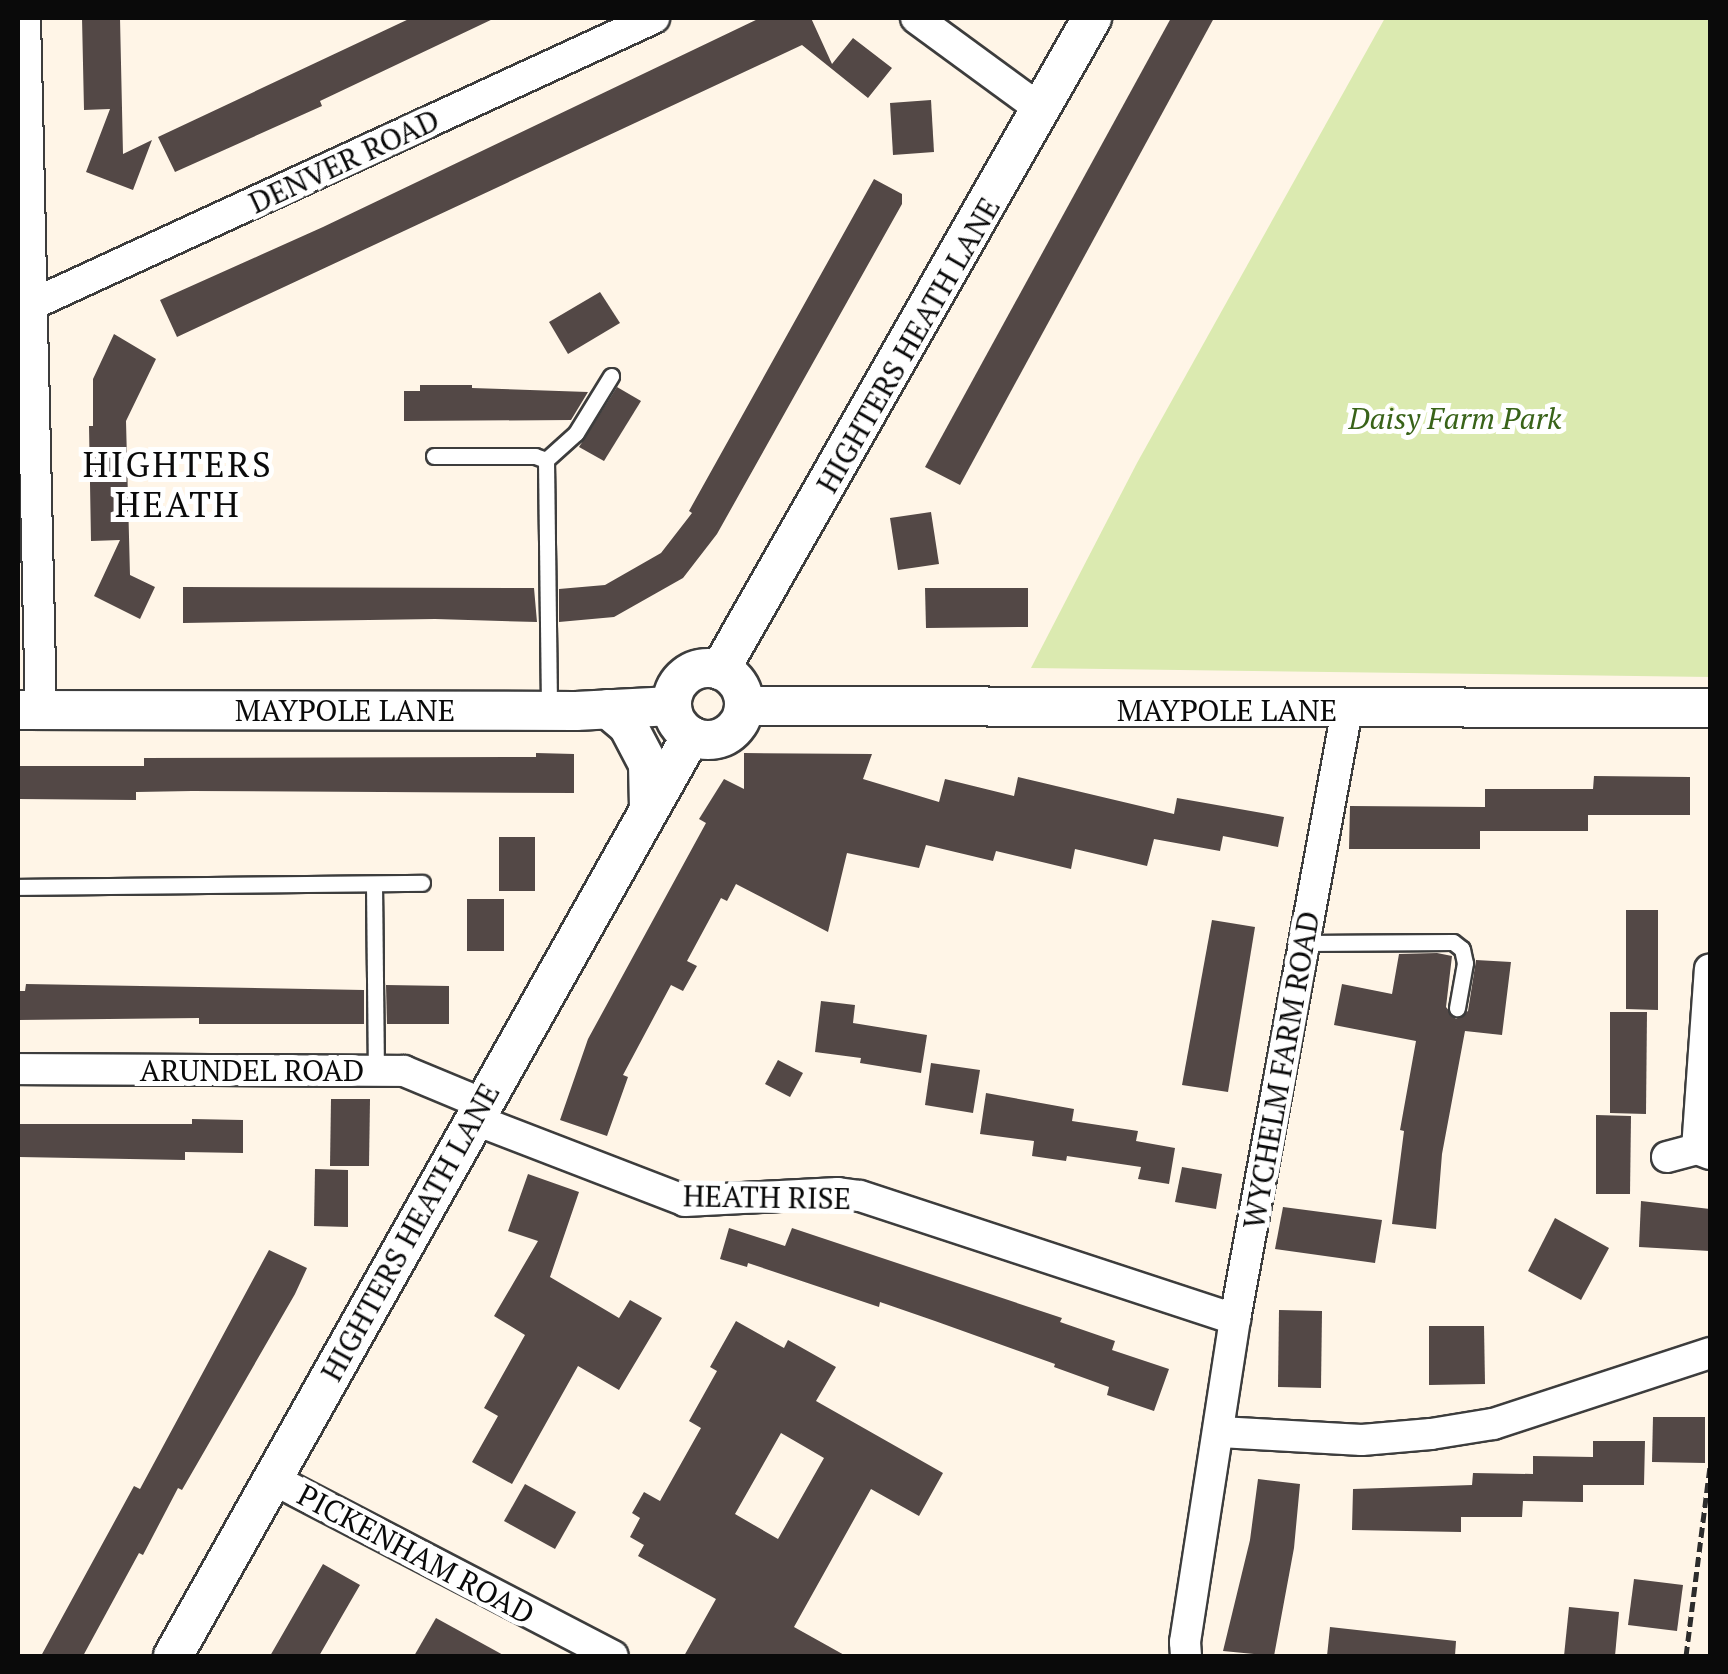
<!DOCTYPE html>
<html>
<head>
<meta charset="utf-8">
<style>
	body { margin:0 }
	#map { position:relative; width:1728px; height:1674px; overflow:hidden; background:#fff5e7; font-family:"PT Serif",serif }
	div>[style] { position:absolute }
	.green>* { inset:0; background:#dbeab0 }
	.building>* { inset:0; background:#534846 }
	.path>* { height:5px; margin-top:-2.5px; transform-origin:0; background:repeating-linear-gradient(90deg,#2c2c2c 0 10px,transparent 0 15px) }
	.roads { filter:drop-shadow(2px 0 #3d3d3d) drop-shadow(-2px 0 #3d3d3d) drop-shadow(0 2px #3d3d3d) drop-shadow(0 -2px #3d3d3d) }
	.service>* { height:15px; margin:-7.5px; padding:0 7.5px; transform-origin:7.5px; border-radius:7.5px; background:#fff }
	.minor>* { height:30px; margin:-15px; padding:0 15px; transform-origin:15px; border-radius:15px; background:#fff }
	.tertiary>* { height:38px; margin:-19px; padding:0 19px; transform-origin:19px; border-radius:19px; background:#fff }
	.tertiary>.ring { margin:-19px; padding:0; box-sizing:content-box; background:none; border:38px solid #fff; border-radius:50% }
	span { translate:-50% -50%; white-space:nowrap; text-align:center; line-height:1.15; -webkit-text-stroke:10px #fff; paint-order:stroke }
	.street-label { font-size:30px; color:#0a0a0a }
	.park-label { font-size:30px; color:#396319; font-style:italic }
	.quarter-label { font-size:35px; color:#0a0a0a; letter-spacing:2.5px }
	.frame { position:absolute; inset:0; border:20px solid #0a0a0a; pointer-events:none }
</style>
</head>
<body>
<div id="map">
	<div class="green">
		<i style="clip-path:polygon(1385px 18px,1710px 18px,1710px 677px,1031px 668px,1137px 463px)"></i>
	</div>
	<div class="building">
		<i style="clip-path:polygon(82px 18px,120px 18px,123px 154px,152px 140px,133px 190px,86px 172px,110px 109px,84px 110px)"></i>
		<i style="clip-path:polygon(411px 18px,495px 18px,320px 101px,322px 106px,175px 172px,158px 137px)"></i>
		<i style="clip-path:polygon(760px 18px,811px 18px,832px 64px,853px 38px,892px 68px,868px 98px,802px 45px,177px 337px,160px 300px,323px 227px)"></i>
		<i style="clip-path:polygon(1171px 18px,1214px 18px,960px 485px,925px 467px)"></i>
		<i style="clip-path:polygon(931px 100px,934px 152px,893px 155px,890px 103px)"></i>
		<i style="clip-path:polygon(874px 179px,902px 194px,902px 204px,717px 534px,683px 578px,614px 617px,559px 622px,559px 589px,605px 585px,661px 553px,692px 513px,689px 511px)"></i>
		<i style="clip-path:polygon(600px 292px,620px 323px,568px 354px,549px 322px)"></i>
		<i style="clip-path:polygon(114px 334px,156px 359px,126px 421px,130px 575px,155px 587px,140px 619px,94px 596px,120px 540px,91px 541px,89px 426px,93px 426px,93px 379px)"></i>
		<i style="clip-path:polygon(420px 385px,472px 385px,472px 388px,588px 392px,571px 420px,404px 421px,404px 391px,420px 391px)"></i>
		<i style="clip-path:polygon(617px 387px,641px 401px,604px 461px,579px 447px)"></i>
		<i style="clip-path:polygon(931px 512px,939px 564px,898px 570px,890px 518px)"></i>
		<i style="clip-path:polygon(183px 587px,534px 588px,537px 622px,435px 619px,183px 623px)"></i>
		<i style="clip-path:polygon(925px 588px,1028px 588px,1028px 627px,926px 628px)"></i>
		<i style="clip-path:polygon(536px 753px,574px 754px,574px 793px,192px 791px,136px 792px,136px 800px,18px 799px,18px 766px,144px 766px,144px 758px,536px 757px)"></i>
		<i style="clip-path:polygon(744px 753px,872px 754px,863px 779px,939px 802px,945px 779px,1014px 796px,1018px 777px,1174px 814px,1177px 798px,1284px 817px,1278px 847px,1223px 836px,1220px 851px,1154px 839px,1147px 866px,1075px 849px,1071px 869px,996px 851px,993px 861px,926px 845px,919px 868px,847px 853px,828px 932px,736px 884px,727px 901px,721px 898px,687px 961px,697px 966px,683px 991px,671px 985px,623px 1075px,628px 1077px,607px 1136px,560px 1120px,588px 1039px,706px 823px,699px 819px,724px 779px,744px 789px)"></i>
		<i style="clip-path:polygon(1594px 776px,1690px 777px,1690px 815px,1588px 815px,1588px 831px,1480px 831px,1480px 849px,1349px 849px,1350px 806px,1485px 807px,1485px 789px,1593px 789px)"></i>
		<i style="clip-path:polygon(499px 837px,535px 837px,535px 891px,499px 891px)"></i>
		<i style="clip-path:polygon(467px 899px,504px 899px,504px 951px,467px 951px)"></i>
		<i style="clip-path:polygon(1626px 910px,1658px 910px,1658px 1010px,1626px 1009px)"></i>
		<i style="clip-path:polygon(1212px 920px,1255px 927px,1228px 1092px,1182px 1085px)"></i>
		<i style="clip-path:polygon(1437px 953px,1452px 956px,1446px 1007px,1456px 1019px,1468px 1011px,1476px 960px,1511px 962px,1502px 1035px,1465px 1031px,1442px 1154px,1436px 1229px,1392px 1224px,1404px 1131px,1400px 1130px,1416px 1041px,1334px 1025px,1342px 984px,1392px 994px,1399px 954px)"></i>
		<i style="clip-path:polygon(26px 984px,364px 990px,364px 1024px,199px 1024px,199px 1018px,18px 1020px,18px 991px,25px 991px)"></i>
		<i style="clip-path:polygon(386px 985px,449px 986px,449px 1024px,387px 1024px)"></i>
		<i style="clip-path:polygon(821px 1001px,855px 1005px,853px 1023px,927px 1035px,921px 1073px,860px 1063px,861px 1058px,815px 1052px)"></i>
		<i style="clip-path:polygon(1610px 1012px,1647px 1012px,1646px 1114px,1610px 1113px)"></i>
		<i style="clip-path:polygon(778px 1060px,803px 1073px,790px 1097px,765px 1084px)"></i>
		<i style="clip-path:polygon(931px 1063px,980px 1070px,973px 1113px,925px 1105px)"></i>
		<i style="clip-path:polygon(986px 1093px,1074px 1109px,1072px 1121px,1138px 1131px,1136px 1141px,1175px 1148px,1169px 1184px,1138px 1179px,1141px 1167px,1067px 1156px,1066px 1161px,1032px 1156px,1034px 1141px,980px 1134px)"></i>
		<i style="clip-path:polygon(331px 1099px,370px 1099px,369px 1166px,330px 1166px)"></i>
		<i style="clip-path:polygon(1596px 1115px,1631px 1116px,1630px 1194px,1596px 1194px)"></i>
		<i style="clip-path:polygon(192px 1119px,243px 1120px,243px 1153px,185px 1152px,185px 1160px,19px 1157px,20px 1124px,192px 1124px)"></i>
		<i style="clip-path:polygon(1182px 1167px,1222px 1174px,1216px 1209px,1175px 1202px)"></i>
		<i style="clip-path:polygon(315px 1169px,348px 1170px,348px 1227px,314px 1226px)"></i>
		<i style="clip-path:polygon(528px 1174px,579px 1192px,550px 1277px,619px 1318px,630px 1300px,662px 1318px,619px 1390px,578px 1366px,512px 1484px,472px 1462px,498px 1416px,484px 1408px,525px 1335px,494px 1316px,538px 1241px,508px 1231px)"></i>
		<i style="clip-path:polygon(1641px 1201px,1710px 1209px,1710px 1251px,1639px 1247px)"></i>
		<i style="clip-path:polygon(1283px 1207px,1382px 1220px,1375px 1263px,1275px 1249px)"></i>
		<i style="clip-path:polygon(1555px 1218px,1609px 1248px,1581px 1300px,1528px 1271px)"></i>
		<i style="clip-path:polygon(729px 1228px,785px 1246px,792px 1228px,1062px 1318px,1060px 1322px,1115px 1341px,1112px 1350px,1169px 1369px,1154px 1411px,1107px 1395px,1109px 1387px,1054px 1367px,1055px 1364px,935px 1321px,880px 1302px,879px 1307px,748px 1263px,747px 1267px,720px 1259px)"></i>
		<i style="clip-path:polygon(269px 1250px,307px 1268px,295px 1294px,182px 1490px,178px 1488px,143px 1555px,139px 1553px,83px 1656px,41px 1656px,134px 1486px,140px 1489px)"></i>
		<i style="clip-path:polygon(1279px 1310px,1322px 1311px,1321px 1388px,1278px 1387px)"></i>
		<i style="clip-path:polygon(evenodd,736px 1321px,784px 1348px,788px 1340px,836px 1367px,816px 1401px,943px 1473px,919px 1516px,871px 1489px,794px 1627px,846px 1656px,684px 1656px,716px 1599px,638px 1556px,644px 1545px,630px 1537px,640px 1518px,632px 1513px,644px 1492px,660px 1501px,701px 1428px,689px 1421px,717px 1371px,710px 1367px,736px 1321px,781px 1433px,824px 1458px,778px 1539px,735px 1514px,781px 1433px)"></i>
		<i style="clip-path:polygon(1429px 1326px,1484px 1326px,1485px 1384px,1429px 1385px)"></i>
		<i style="clip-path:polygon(1653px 1417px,1705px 1417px,1705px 1463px,1652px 1462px)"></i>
		<i style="clip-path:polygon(1593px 1441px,1645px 1441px,1644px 1485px,1583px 1485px,1583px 1502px,1523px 1501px,1522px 1517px,1461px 1517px,1461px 1532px,1352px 1530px,1353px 1489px,1472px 1485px,1473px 1473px,1533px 1474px,1533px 1456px,1593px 1457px)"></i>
		<i style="clip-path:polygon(1258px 1479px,1300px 1484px,1294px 1548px,1274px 1656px,1223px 1651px,1250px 1540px)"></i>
		<i style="clip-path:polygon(525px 1484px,576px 1512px,555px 1549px,504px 1521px)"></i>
		<i style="clip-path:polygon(323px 1564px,360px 1585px,342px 1616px,319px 1656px,270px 1656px)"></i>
		<i style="clip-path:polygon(1634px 1579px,1683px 1585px,1677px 1631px,1628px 1625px)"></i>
		<i style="clip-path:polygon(1569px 1607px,1619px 1612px,1615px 1656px,1564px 1656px)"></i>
		<i style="clip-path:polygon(436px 1618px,505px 1656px,414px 1656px)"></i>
		<i style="clip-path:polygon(1330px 1627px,1456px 1641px,1455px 1656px,1327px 1656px)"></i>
	</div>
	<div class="path">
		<i style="left:1686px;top:1656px;width:193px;rotate:-82.8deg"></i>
	</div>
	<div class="roads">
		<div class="service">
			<i style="left:434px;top:456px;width:101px"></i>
			<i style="left:535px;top:456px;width:12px;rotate:20deg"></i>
			<i style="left:546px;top:460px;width:40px;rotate:-42deg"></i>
			<i style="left:576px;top:433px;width:67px;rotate:-58.4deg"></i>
			<i style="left:546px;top:460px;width:251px;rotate:89.3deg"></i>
			<i style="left:374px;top:884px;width:187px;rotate:89.4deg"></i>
			<i style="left:18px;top:887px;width:404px;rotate:-0.6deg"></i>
			<i style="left:1305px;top:943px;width:148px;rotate:-0.4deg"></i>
			<i style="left:1453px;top:942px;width:11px;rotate:38deg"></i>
			<i style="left:1462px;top:949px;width:14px;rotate:78deg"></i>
			<i style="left:1465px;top:963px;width:46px;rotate:100.1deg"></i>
		</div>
		<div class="minor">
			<i style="left:25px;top:18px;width:692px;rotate:88.68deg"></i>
			<i style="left:916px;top:18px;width:157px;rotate:36.2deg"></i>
			<i style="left:33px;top:304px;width:684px;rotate:-24.73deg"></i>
			<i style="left:18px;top:1069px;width:386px;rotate:0.3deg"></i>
			<i style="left:404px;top:1071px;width:83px;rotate:22.6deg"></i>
			<i style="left:473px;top:1119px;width:227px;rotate:21.1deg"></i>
			<i style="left:685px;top:1201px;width:153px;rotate:-3deg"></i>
			<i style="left:838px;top:1193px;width:22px;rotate:8deg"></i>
			<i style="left:860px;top:1196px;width:395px;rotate:18.2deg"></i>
			<i style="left:1697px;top:1149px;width:180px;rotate:-85.9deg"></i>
			<i style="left:1667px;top:1157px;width:31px;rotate:-15deg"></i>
			<i style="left:1697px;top:1149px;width:14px;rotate:21deg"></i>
			<i style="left:1220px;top:1432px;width:142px;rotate:3.2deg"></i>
			<i style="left:1362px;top:1440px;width:69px;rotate:-5deg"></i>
			<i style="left:1431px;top:1434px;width:63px;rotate:-9.2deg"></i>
			<i style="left:1493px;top:1424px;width:228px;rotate:-18.1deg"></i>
			<i style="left:273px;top:1479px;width:383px;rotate:27.5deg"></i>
			<i style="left:1186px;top:1656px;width:14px;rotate:-94deg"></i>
			<i style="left:1185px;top:1642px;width:327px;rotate:-81.2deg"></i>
			<i style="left:1235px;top:1319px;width:619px;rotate:-79.58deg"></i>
		</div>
		<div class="tertiary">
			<i class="ring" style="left:672px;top:668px;width:34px;height:34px"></i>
			<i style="left:720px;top:670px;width:751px;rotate:-60.29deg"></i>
			<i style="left:744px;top:706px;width:966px;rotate:0.12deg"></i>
			<i style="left:608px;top:709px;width:26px;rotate:40deg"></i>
			<i style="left:628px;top:726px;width:43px;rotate:62.2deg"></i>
			<i style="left:648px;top:764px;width:45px;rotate:88.7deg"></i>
			<i style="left:18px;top:710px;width:558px;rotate:0.1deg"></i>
			<i style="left:576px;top:711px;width:96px;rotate:-3deg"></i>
			<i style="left:173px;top:1656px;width:1056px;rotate:-60.62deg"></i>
		</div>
	</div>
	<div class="street-label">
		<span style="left:344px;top:161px;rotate:-25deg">DENVER ROAD</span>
		<span style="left:908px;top:345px;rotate:-60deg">HIGHTERS HEATH LANE</span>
		<span style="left:345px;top:710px">MAYPOLE LANE</span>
		<span style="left:1227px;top:710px">MAYPOLE LANE</span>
		<span style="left:252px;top:1070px">ARUNDEL ROAD</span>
		<span style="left:1281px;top:1070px;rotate:-80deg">WYCHELM FARM ROAD</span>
		<span style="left:767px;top:1197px;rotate:1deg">HEATH RISE</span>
		<span style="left:410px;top:1232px;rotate:-61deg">HIGHTERS HEATH LANE</span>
		<span style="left:416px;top:1554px;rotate:28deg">PICKENHAM ROAD</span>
	</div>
	<div class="park-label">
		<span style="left:1455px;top:418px">Daisy Farm Park</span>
	</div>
	<div class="quarter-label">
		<span style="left:178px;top:484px">HIGHTERS<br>HEATH</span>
	</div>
	<div class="frame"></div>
</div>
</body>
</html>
